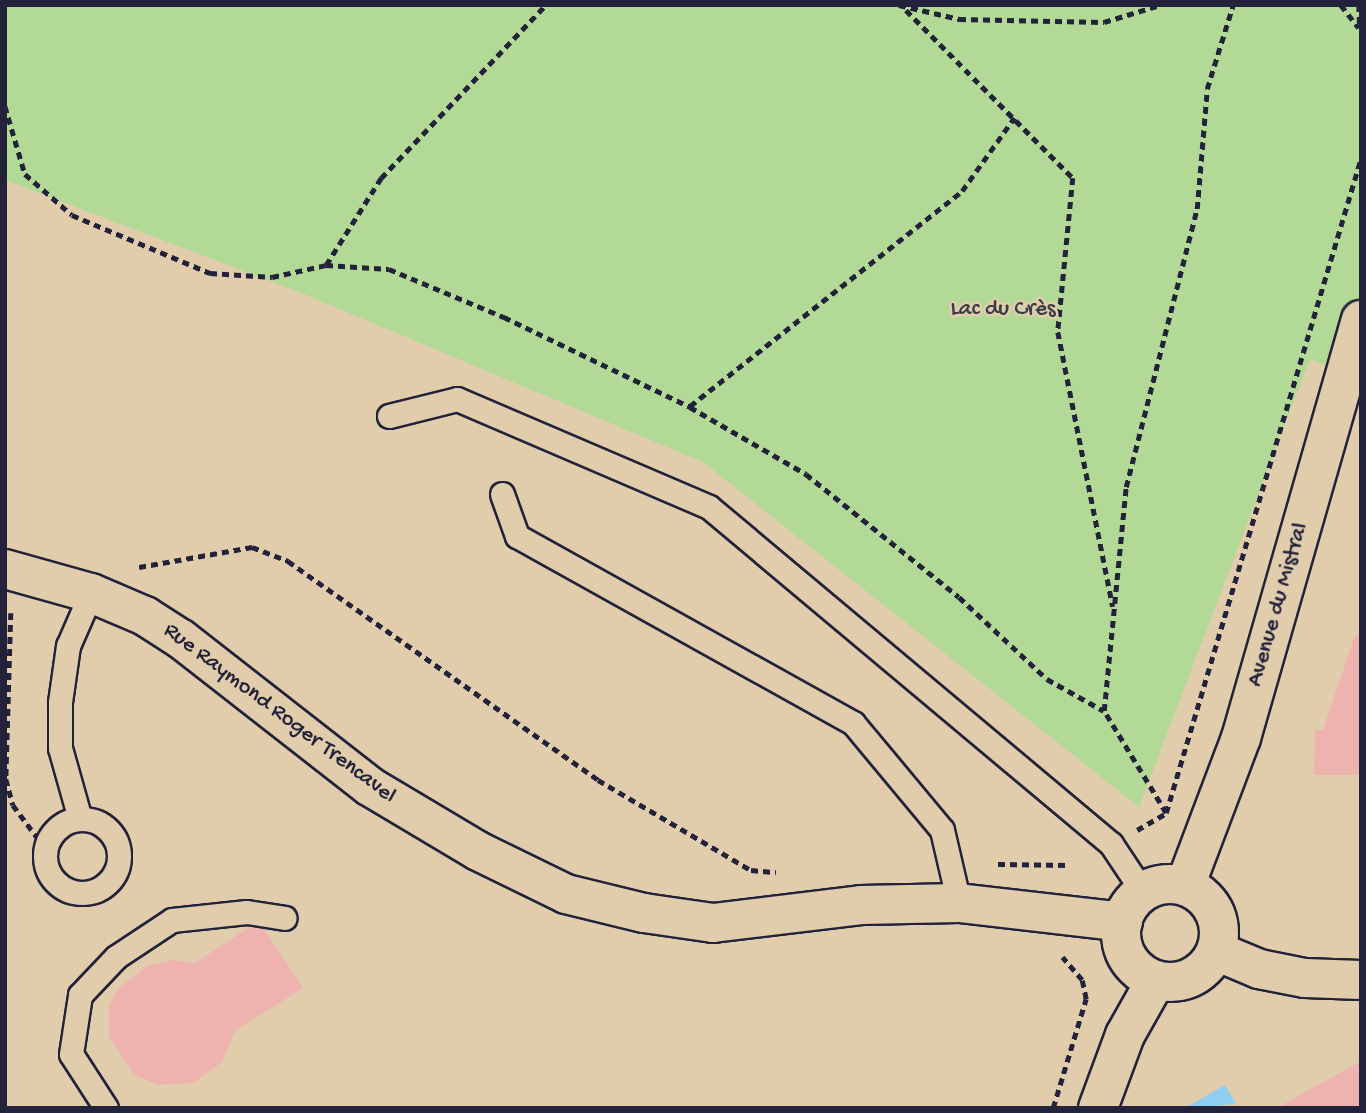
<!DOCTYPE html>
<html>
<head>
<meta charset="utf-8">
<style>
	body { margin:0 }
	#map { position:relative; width:1366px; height:1113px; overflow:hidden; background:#e1cdac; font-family:"Gochi Hand",sans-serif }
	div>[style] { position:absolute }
	.green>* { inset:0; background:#b2d995 }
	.water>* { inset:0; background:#8fcef0 }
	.building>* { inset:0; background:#eeb3af }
	.path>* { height:4.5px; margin-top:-2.25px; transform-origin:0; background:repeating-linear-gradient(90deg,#22223b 0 7px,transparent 0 12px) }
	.roads { filter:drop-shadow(2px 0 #22223b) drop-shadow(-2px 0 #22223b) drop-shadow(0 2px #22223b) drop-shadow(0 -2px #22223b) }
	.service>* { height:23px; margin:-11.5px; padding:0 11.5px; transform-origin:11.5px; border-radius:11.5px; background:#e1cdac }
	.service>.ring { margin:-11.5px; padding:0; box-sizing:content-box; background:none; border:23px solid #e1cdac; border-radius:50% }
	.minor>* { height:38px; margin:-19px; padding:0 19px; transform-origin:19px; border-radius:19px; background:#e1cdac }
	.tertiary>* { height:38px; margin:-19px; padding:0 19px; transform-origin:19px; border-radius:19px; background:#e1cdac }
	.tertiary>.ring { margin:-19px; padding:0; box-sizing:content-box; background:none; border:38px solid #e1cdac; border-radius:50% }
	span { translate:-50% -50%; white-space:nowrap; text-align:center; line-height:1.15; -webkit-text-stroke:5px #e1cdac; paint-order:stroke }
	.park-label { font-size:23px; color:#383d48 }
	.street-label { font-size:23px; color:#22223b }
	.frame { position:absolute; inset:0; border:7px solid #22223b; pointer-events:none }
</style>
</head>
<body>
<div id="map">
	<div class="green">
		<i style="clip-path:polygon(5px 5px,1361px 5px,1361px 381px,1310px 359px,1139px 807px,703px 462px,304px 294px,5px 180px)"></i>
	</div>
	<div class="water">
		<i style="clip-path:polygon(1225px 1085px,1236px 1104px,1185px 1108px)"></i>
	</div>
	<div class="building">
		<i style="clip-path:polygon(1355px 635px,1361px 636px,1361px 775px,1314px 775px,1315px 730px,1323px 730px)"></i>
		<i style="clip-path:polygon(250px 927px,264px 929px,303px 988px,236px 1030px,222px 1062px,193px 1083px,157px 1085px,134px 1074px,109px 1037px,109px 1007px,118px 989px,147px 966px,173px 960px,195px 963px)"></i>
		<i style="clip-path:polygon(1361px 1061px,1361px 1108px,1277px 1108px)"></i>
	</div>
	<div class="path">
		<i style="left:899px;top:5px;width:62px;rotate:13.1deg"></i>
		<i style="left:959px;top:19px;width:145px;rotate:1.2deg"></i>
		<i style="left:1104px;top:22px;width:59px;rotate:-16.9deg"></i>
		<i style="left:1341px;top:5px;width:29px;rotate:52deg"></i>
		<i style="left:1359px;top:5px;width:23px;rotate:88deg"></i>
		<i style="left:906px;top:10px;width:237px;rotate:45.2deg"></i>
		<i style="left:1073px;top:178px;width:155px;rotate:95.6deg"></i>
		<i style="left:1058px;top:332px;width:280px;rotate:78.7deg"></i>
		<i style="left:5px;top:106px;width:71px;rotate:73.6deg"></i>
		<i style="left:25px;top:174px;width:62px;rotate:41.1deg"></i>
		<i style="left:72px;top:215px;width:150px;rotate:22.8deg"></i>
		<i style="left:210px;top:273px;width:62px;rotate:3.7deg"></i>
		<i style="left:272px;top:277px;width:55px;rotate:-12.5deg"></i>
		<i style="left:326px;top:265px;width:103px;rotate:-57.7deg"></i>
		<i style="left:381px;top:178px;width:239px;rotate:-46.4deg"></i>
		<i style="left:326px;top:265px;width:63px;rotate:3.6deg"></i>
		<i style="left:389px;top:269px;width:125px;rotate:22.7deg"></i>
		<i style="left:504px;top:317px;width:207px;rotate:25.8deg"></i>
		<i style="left:690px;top:407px;width:134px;rotate:30deg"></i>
		<i style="left:806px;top:474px;width:196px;rotate:38.8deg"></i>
		<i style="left:959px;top:597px;width:120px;rotate:43deg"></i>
		<i style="left:1047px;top:679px;width:65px;rotate:29.3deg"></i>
		<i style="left:690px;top:406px;width:347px;rotate:-38.3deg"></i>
		<i style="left:962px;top:191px;width:90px;rotate:-54.5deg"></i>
		<i style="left:139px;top:567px;width:115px;rotate:-10deg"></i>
		<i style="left:252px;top:547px;width:39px;rotate:21deg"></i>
		<i style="left:288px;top:561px;width:380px;rotate:35.2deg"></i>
		<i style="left:598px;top:780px;width:178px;rotate:30.5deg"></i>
		<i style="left:751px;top:870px;width:25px;rotate:5deg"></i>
		<i style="left:11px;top:613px;width:166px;rotate:91.7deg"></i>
		<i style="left:6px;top:779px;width:27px;rotate:75deg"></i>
		<i style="left:13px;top:805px;width:55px;rotate:53.1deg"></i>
		<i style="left:1166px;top:813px;width:119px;rotate:-121.3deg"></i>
		<i style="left:1104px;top:711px;width:225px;rotate:-84.4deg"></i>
		<i style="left:1126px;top:487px;width:287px;rotate:-75.7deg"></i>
		<i style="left:1197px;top:209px;width:120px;rotate:-85.2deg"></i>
		<i style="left:1207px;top:89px;width:88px;rotate:-72.8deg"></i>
		<i style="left:1137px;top:830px;width:34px;rotate:-30deg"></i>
		<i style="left:1166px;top:813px;width:683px;rotate:-73.42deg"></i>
		<i style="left:998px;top:864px;width:72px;rotate:0.8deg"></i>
		<i style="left:1053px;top:1108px;width:114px;rotate:-73.2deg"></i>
		<i style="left:1086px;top:999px;width:19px;rotate:-102deg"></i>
		<i style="left:1082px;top:980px;width:30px;rotate:-131deg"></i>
	</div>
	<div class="roads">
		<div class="service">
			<i style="left:389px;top:416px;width:70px;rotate:-14deg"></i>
			<i style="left:457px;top:399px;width:274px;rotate:23.2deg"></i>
			<i style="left:709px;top:507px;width:525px;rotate:39.97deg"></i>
			<i style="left:1111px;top:844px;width:58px;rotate:56.3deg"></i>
			<i style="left:502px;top:494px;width:45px;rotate:70.3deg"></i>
			<i style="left:517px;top:536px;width:385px;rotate:29.1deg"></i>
			<i style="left:853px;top:723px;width:139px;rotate:50.2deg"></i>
			<i style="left:942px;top:830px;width:75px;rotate:76.9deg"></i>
			<i style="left:80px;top:819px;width:74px;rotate:-105.7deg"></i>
			<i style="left:60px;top:748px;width:46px;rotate:-90deg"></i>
			<i style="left:60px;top:702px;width:57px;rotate:-81.9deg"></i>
			<i style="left:68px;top:646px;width:58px;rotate:-66.5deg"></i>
			<i class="ring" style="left:45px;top:819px;width:51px;height:51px"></i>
			<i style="left:106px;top:1108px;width:64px;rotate:-122.9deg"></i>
			<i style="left:71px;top:1054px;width:60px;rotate:-81.3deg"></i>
			<i style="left:80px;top:995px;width:52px;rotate:-46.5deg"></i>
			<i style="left:116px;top:957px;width:67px;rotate:-33.5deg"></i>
			<i style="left:172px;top:920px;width:75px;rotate:-6.1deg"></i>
			<i style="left:247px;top:912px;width:38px;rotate:9deg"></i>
		</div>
		<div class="minor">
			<i style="left:5px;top:569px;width:89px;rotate:15.6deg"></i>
			<i style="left:91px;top:593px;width:59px;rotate:23.1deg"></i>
			<i style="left:145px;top:616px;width:43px;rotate:32.6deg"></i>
			<i style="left:181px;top:639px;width:239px;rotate:38deg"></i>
			<i style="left:369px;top:786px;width:127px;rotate:30.8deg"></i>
			<i style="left:478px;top:851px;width:98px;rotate:26deg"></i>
			<i style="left:566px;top:894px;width:80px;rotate:13.7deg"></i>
			<i style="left:644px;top:913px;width:70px;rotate:8.2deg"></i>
			<i style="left:713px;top:923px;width:149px;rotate:-6.9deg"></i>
			<i style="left:861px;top:905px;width:98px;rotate:-1.2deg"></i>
			<i style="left:959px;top:903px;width:165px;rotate:6.6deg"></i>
			<i style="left:1216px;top:951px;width:47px;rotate:22.7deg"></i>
			<i style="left:1259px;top:969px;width:47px;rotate:11.1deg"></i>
			<i style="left:1305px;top:978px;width:56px;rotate:2deg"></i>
		</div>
		<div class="tertiary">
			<i class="ring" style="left:1121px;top:884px;width:60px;height:60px"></i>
			<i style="left:1185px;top:886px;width:158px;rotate:-69.3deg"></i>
			<i style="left:1241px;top:738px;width:435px;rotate:-74deg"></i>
			<i style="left:1098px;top:1108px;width:78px;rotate:-69.7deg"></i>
			<i style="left:1125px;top:1035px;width:63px;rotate:-60.6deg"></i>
		</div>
	</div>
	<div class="park-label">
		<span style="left:1003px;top:310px">Lac du Crès</span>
	</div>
	<div class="street-label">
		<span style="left:1279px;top:605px;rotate:-74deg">Avenue du Mistral</span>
		<span style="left:279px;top:714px;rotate:37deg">Rue Raymond Roger Trencavel</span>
	</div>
	<div class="frame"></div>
</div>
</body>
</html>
